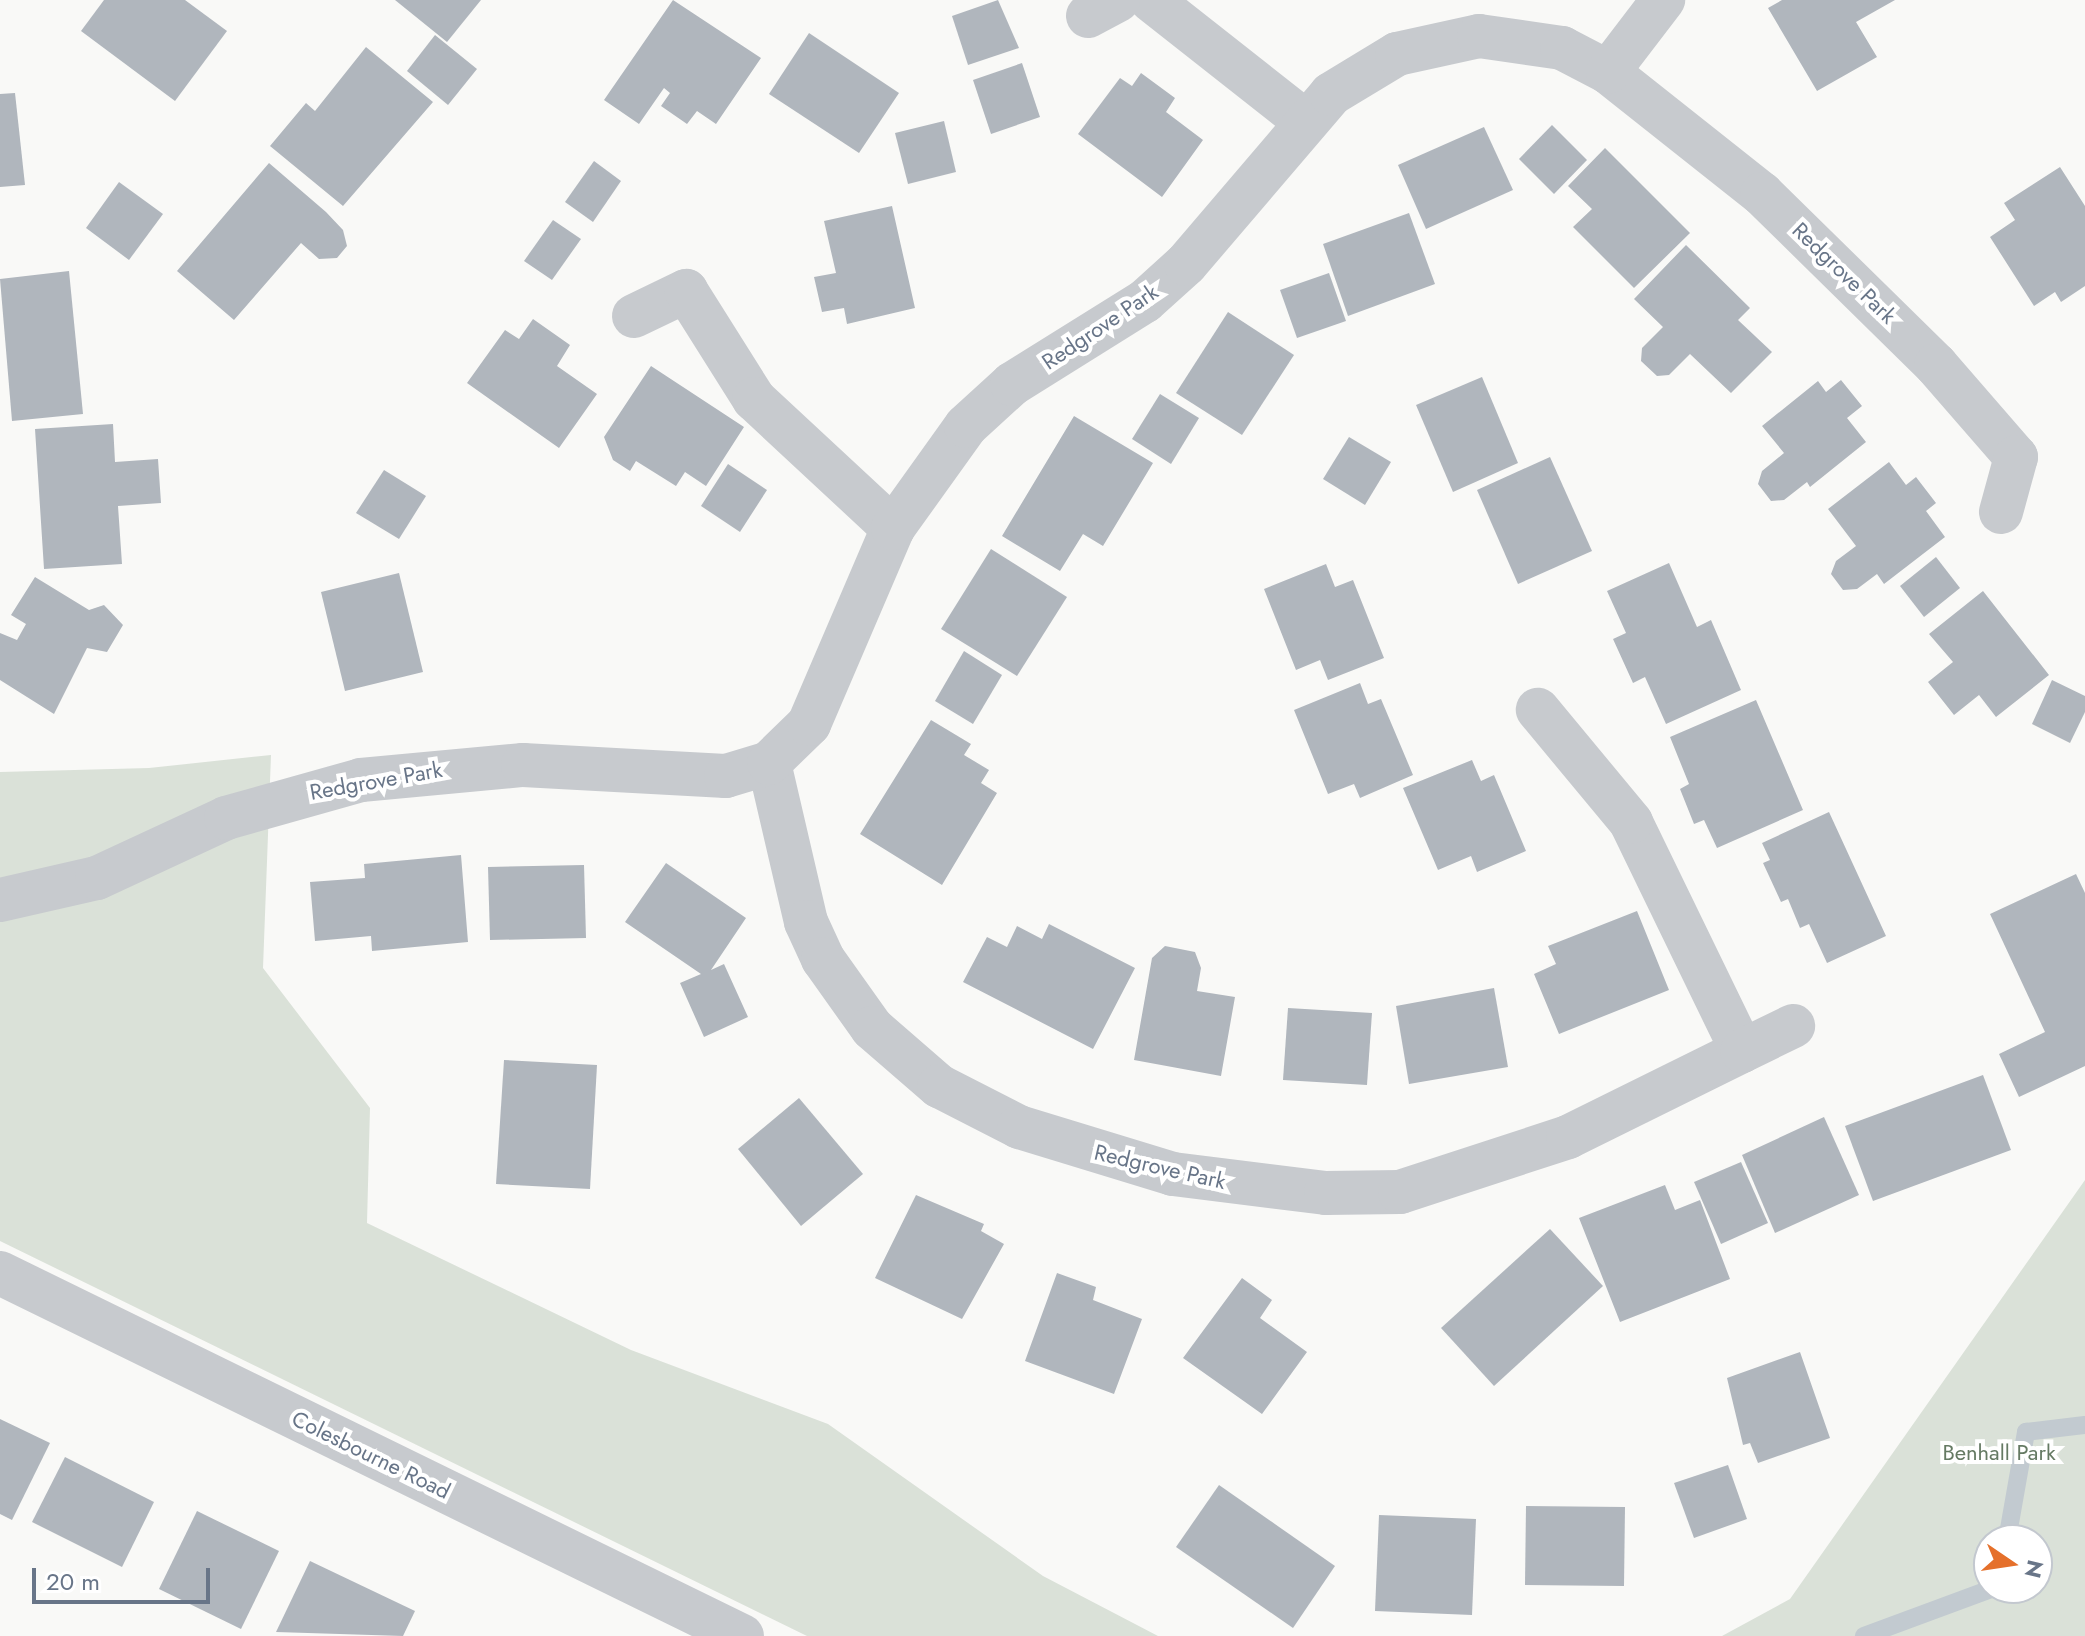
<!DOCTYPE html>
<html>
<head>
<meta charset="utf-8">
<style>
	body { margin:0 }
	#map { position:relative; width:2085px; height:1636px; overflow:hidden; background:#f9f9f7; font-family:Jost,sans-serif }
	div>[style] { position:absolute }
	.green>* { inset:0; background:#dae1d8 }
	.stream>* { height:18px; margin:-9px; padding:0 9px; transform-origin:9px; border-radius:9px; background:#c2cad0 }
	.building>* { inset:0; background:#b0b6bd }
	.street>* { height:44px; margin:-22px; padding:0 22px; transform-origin:22px; border-radius:22px; background:#c7cace }
	span { translate:-50% -50%; white-space:nowrap; text-align:center; line-height:1.15; -webkit-text-stroke:8px #fff; paint-order:stroke }
	.street-label { font-size:22px; color:#687588 }
	.park-label { font-size:22px; color:#657a63 }
	.north { position:absolute; left:1973px; top:1524px; width:80px; height:80px; box-sizing:border-box; background:#fff; border:2px solid #c3c8cf; border-radius:50%; rotate:103deg; font-size:22px; font-weight:700; line-height:32px; text-align:center; color:#687588 }
	.north::after { content:''; display:block; margin:auto; width:28px; height:36px; background:#e5702b; clip-path:polygon(50% 0,100% 100%,50% 72%,0 100%) }
	.scale { position:absolute; left:32px; top:1568px; width:178px; height:36px; box-sizing:border-box; border:4px solid #687588; border-top:0; padding-left:10px; font-size:24px; line-height:28px; white-space:nowrap; color:#687588; -webkit-text-stroke:6px #fff; paint-order:stroke }
</style>
</head>
<body>
<div id="map">
	<div class="green">
		<i style="clip-path:polygon(271px 755px,263px 968px,370px 1108px,367px 1223px,631px 1350px,828px 1424px,1043px 1576px,1158px 1636px,807px 1636px,0 1241px,0 772px,149px 768px)"></i>
		<i style="clip-path:polygon(evenodd,2085px 1180px,2085px 1636px,1722px 1636px,1790px 1599px,2085px 1180px,1989px 1540px,2037px 1540px,2037px 1588px,1989px 1588px,1989px 1540px)"></i>
	</div>
	<div class="stream">
		<i style="left:2007px;top:1540px;width:110px;rotate:-80deg"></i>
		<i style="left:2026px;top:1432px;width:59px;rotate:-6.8deg"></i>
		<i style="left:1864px;top:1636px;width:139px;rotate:-20.3deg"></i>
	</div>
	<div class="building">
		<i style="clip-path:polygon(104px 0,185px 0,227px 31px,175px 101px,81px 31px)"></i>
		<i style="clip-path:polygon(395px 0,481px 0,447px 42px)"></i>
		<i style="clip-path:polygon(673px 0,761px 58px,716px 124px,697px 111px,687px 124px,661px 106px,670px 93px,664px 88px,639px 124px,604px 100px)"></i>
		<i style="clip-path:polygon(998px 0,1019px 48px,968px 65px,952px 16px)"></i>
		<i style="clip-path:polygon(1782px 0,1895px 0,1856px 22px,1877px 57px,1817px 91px,1768px 8px)"></i>
		<i style="clip-path:polygon(809px 33px,899px 93px,859px 153px,769px 94px)"></i>
		<i style="clip-path:polygon(435px 35px,477px 69px,448px 105px,407px 71px)"></i>
		<i style="clip-path:polygon(366px 47px,433px 102px,343px 206px,270px 146px,306px 103px,315px 111px)"></i>
		<i style="clip-path:polygon(1022px 63px,1040px 117px,991px 134px,973px 80px)"></i>
		<i style="clip-path:polygon(1141px 73px,1175px 98px,1166px 112px,1203px 140px,1162px 197px,1078px 134px,1120px 78px,1132px 86px)"></i>
		<i style="clip-path:polygon(15px 93px,25px 185px,0 187px,0 94px)"></i>
		<i style="clip-path:polygon(944px 121px,956px 172px,908px 184px,895px 133px)"></i>
		<i style="clip-path:polygon(1552px 125px,1587px 160px,1554px 194px,1519px 159px)"></i>
		<i style="clip-path:polygon(1484px 127px,1513px 190px,1426px 229px,1398px 165px)"></i>
		<i style="clip-path:polygon(1605px 148px,1690px 233px,1634px 288px,1573px 227px,1592px 209px,1568px 186px)"></i>
		<i style="clip-path:polygon(594px 161px,621px 181px,593px 222px,565px 202px)"></i>
		<i style="clip-path:polygon(269px 163px,326px 212px,343px 230px,347px 246px,337px 258px,319px 259px,301px 243px,234px 320px,177px 271px)"></i>
		<i style="clip-path:polygon(2060px 167px,2085px 206px,2085px 286px,2061px 302px,2055px 292px,2034px 306px,1990px 237px,2015px 220px,2004px 203px)"></i>
		<i style="clip-path:polygon(119px 182px,163px 214px,129px 260px,86px 228px)"></i>
		<i style="clip-path:polygon(892px 206px,915px 308px,847px 324px,844px 308px,822px 312px,814px 277px,836px 273px,824px 221px)"></i>
		<i style="clip-path:polygon(1409px 213px,1435px 284px,1348px 316px,1323px 244px)"></i>
		<i style="clip-path:polygon(553px 220px,581px 239px,552px 280px,524px 261px)"></i>
		<i style="clip-path:polygon(1686px 245px,1750px 308px,1738px 320px,1772px 352px,1731px 393px,1690px 354px,1669px 375px,1657px 376px,1641px 361px,1642px 348px,1663px 327px,1634px 299px)"></i>
		<i style="clip-path:polygon(69px 271px,83px 414px,12px 421px,0 279px)"></i>
		<i style="clip-path:polygon(1329px 273px,1346px 321px,1297px 338px,1280px 290px)"></i>
		<i style="clip-path:polygon(1228px 312px,1294px 355px,1242px 435px,1176px 393px)"></i>
		<i style="clip-path:polygon(533px 319px,570px 345px,557px 366px,597px 394px,559px 448px,467px 383px,505px 330px,519px 339px)"></i>
		<i style="clip-path:polygon(651px 366px,744px 427px,706px 486px,685px 472px,676px 486px,636px 461px,630px 471px,613px 460px,604px 437px)"></i>
		<i style="clip-path:polygon(1482px 377px,1518px 463px,1453px 492px,1416px 405px)"></i>
		<i style="clip-path:polygon(1841px 380px,1862px 406px,1847px 418px,1866px 442px,1810px 487px,1807px 482px,1784px 500px,1771px 501px,1758px 484px,1762px 471px,1784px 453px,1762px 426px,1818px 381px,1826px 392px)"></i>
		<i style="clip-path:polygon(1160px 394px,1199px 418px,1171px 464px,1132px 439px)"></i>
		<i style="clip-path:polygon(1074px 416px,1153px 463px,1103px 546px,1083px 534px,1060px 571px,1002px 536px)"></i>
		<i style="clip-path:polygon(113px 424px,115px 462px,158px 459px,161px 503px,118px 506px,122px 564px,44px 569px,35px 429px)"></i>
		<i style="clip-path:polygon(1349px 437px,1391px 462px,1365px 505px,1323px 479px)"></i>
		<i style="clip-path:polygon(1550px 457px,1592px 551px,1518px 584px,1477px 490px)"></i>
		<i style="clip-path:polygon(1889px 462px,1906px 485px,1916px 477px,1936px 503px,1926px 511px,1945px 537px,1884px 584px,1877px 574px,1857px 589px,1843px 590px,1831px 574px,1836px 561px,1856px 546px,1828px 509px)"></i>
		<i style="clip-path:polygon(728px 464px,767px 490px,740px 532px,701px 506px)"></i>
		<i style="clip-path:polygon(384px 470px,426px 496px,399px 539px,356px 513px)"></i>
		<i style="clip-path:polygon(991px 549px,1067px 597px,1017px 676px,941px 629px)"></i>
		<i style="clip-path:polygon(1936px 557px,1960px 588px,1924px 617px,1900px 586px)"></i>
		<i style="clip-path:polygon(1669px 563px,1697px 627px,1711px 620px,1741px 690px,1666px 724px,1645px 677px,1633px 683px,1613px 639px,1626px 633px,1607px 591px)"></i>
		<i style="clip-path:polygon(1326px 564px,1335px 587px,1353px 580px,1384px 658px,1328px 680px,1320px 660px,1296px 670px,1264px 589px)"></i>
		<i style="clip-path:polygon(399px 573px,423px 672px,345px 691px,321px 592px)"></i>
		<i style="clip-path:polygon(35px 577px,89px 610px,104px 605px,123px 625px,107px 652px,87px 648px,54px 714px,0 680px,0 633px,17px 640px,26px 624px,11px 615px)"></i>
		<i style="clip-path:polygon(1983px 591px,2049px 675px,1996px 717px,1979px 695px,1954px 715px,1928px 682px,1953px 662px,1929px 634px)"></i>
		<i style="clip-path:polygon(964px 651px,1002px 675px,973px 724px,935px 701px)"></i>
		<i style="clip-path:polygon(2052px 680px,2085px 696px,2085px 712px,2070px 743px,2032px 724px)"></i>
		<i style="clip-path:polygon(1360px 683px,1368px 704px,1381px 699px,1413px 775px,1360px 798px,1354px 784px,1328px 794px,1294px 710px)"></i>
		<i style="clip-path:polygon(1756px 700px,1803px 810px,1717px 848px,1704px 820px,1694px 824px,1680px 789px,1689px 784px,1670px 737px)"></i>
		<i style="clip-path:polygon(931px 720px,971px 744px,964px 755px,989px 770px,981px 783px,997px 793px,942px 885px,860px 834px)"></i>
		<i style="clip-path:polygon(1472px 760px,1481px 781px,1494px 775px,1526px 851px,1477px 872px,1471px 856px,1438px 870px,1403px 788px)"></i>
		<i style="clip-path:polygon(1829px 812px,1886px 936px,1827px 963px,1809px 924px,1800px 928px,1788px 899px,1781px 902px,1763px 863px,1770px 860px,1762px 843px)"></i>
		<i style="clip-path:polygon(461px 855px,468px 942px,372px 951px,371px 936px,315px 941px,310px 882px,365px 878px,364px 864px)"></i>
		<i style="clip-path:polygon(666px 863px,746px 918px,711px 970px,724px 964px,748px 1017px,704px 1037px,680px 983px,701px 974px,625px 922px)"></i>
		<i style="clip-path:polygon(584px 865px,586px 938px,490px 940px,488px 867px)"></i>
		<i style="clip-path:polygon(2076px 874px,2085px 893px,2085px 1066px,2019px 1097px,1999px 1054px,2045px 1032px,1990px 914px)"></i>
		<i style="clip-path:polygon(1637px 911px,1669px 990px,1559px 1034px,1534px 974px,1556px 964px,1548px 946px)"></i>
		<i style="clip-path:polygon(1049px 924px,1135px 968px,1093px 1049px,963px 982px,987px 937px,1007px 947px,1017px 926px,1042px 939px)"></i>
		<i style="clip-path:polygon(1165px 946px,1195px 952px,1201px 968px,1197px 991px,1235px 997px,1221px 1076px,1134px 1060px,1152px 958px)"></i>
		<i style="clip-path:polygon(1494px 988px,1508px 1067px,1409px 1084px,1396px 1006px)"></i>
		<i style="clip-path:polygon(1288px 1008px,1372px 1013px,1367px 1085px,1283px 1080px)"></i>
		<i style="clip-path:polygon(504px 1060px,597px 1065px,590px 1189px,496px 1184px)"></i>
		<i style="clip-path:polygon(1983px 1075px,2011px 1150px,1873px 1201px,1845px 1126px)"></i>
		<i style="clip-path:polygon(799px 1098px,863px 1174px,801px 1226px,738px 1149px)"></i>
		<i style="clip-path:polygon(1824px 1117px,1859px 1195px,1775px 1233px,1742px 1155px)"></i>
		<i style="clip-path:polygon(1741px 1162px,1768px 1223px,1721px 1244px,1694px 1182px)"></i>
		<i style="clip-path:polygon(1665px 1185px,1675px 1210px,1700px 1200px,1730px 1279px,1620px 1322px,1579px 1218px)"></i>
		<i style="clip-path:polygon(916px 1195px,984px 1224px,981px 1231px,1004px 1244px,962px 1319px,875px 1278px)"></i>
		<i style="clip-path:polygon(1550px 1229px,1603px 1286px,1494px 1386px,1441px 1328px)"></i>
		<i style="clip-path:polygon(1057px 1273px,1096px 1287px,1093px 1300px,1142px 1319px,1114px 1394px,1025px 1361px)"></i>
		<i style="clip-path:polygon(1242px 1278px,1272px 1300px,1260px 1318px,1307px 1352px,1262px 1414px,1183px 1358px)"></i>
		<i style="clip-path:polygon(1800px 1352px,1830px 1438px,1758px 1463px,1750px 1443px,1743px 1445px,1727px 1378px)"></i>
		<i style="clip-path:polygon(0 1419px,50px 1443px,12px 1520px,0 1514px)"></i>
		<i style="clip-path:polygon(65px 1457px,154px 1502px,122px 1567px,32px 1522px)"></i>
		<i style="clip-path:polygon(1728px 1465px,1747px 1519px,1694px 1538px,1674px 1483px)"></i>
		<i style="clip-path:polygon(1219px 1485px,1335px 1566px,1293px 1628px,1176px 1547px)"></i>
		<i style="clip-path:polygon(1526px 1506px,1625px 1507px,1624px 1586px,1525px 1585px)"></i>
		<i style="clip-path:polygon(197px 1511px,279px 1551px,241px 1629px,159px 1589px)"></i>
		<i style="clip-path:polygon(1379px 1515px,1476px 1519px,1472px 1615px,1375px 1611px)"></i>
		<i style="clip-path:polygon(310px 1561px,415px 1611px,403px 1636px,276px 1632px)"></i>
	</div>
	<div class="street">
		<i style="left:1151px;top:0;width:196px;rotate:38.2deg"></i>
		<i style="left:1088px;top:16px;width:34px;rotate:-28deg"></i>
		<i style="left:1608px;top:72px;width:196px;rotate:38.4deg"></i>
		<i style="left:1762px;top:194px;width:244px;rotate:44.5deg"></i>
		<i style="left:1936px;top:365px;width:122px;rotate:49deg"></i>
		<i style="left:2016px;top:457px;width:57px;rotate:105.3deg"></i>
		<i style="left:634px;top:316px;width:58px;rotate:-25.7deg"></i>
		<i style="left:686px;top:291px;width:128px;rotate:57.8deg"></i>
		<i style="left:754px;top:399px;width:190px;rotate:42.9deg"></i>
		<i style="left:769px;top:763px;width:163px;rotate:76.9deg"></i>
		<i style="left:806px;top:922px;width:41px;rotate:65.3deg"></i>
		<i style="left:823px;top:959px;width:85px;rotate:54.6deg"></i>
		<i style="left:872px;top:1028px;width:89px;rotate:40.9deg"></i>
		<i style="left:939px;top:1086px;width:90px;rotate:27.1deg"></i>
		<i style="left:1019px;top:1127px;width:161px;rotate:17deg"></i>
		<i style="left:1173px;top:1174px;width:154px;rotate:7.1deg"></i>
		<i style="left:1326px;top:1193px;width:74px;rotate:-0.8deg"></i>
		<i style="left:1400px;top:1192px;width:177px;rotate:-18.1deg"></i>
		<i style="left:1568px;top:1137px;width:194px;rotate:-26.3deg"></i>
		<i style="left:1742px;top:1051px;width:254px;rotate:-115.9deg"></i>
		<i style="left:1631px;top:822px;width:146px;rotate:-129.7deg"></i>
		<i style="left:0;top:900px;width:99px;rotate:-12.8deg"></i>
		<i style="left:97px;top:878px;width:142px;rotate:-24.9deg"></i>
		<i style="left:226px;top:818px;width:140px;rotate:-15.7deg"></i>
		<i style="left:361px;top:780px;width:163px;rotate:-5.3deg"></i>
		<i style="left:523px;top:765px;width:203px;rotate:3.1deg"></i>
		<i style="left:726px;top:776px;width:45px;rotate:-16.8deg"></i>
		<i style="left:769px;top:763px;width:56px;rotate:-44.3deg"></i>
		<i style="left:809px;top:724px;width:213px;rotate:-66.8deg"></i>
		<i style="left:893px;top:528px;width:125px;rotate:-54.4deg"></i>
		<i style="left:966px;top:426px;width:62px;rotate:-42.4deg"></i>
		<i style="left:1012px;top:384px;width:157px;rotate:-32deg"></i>
		<i style="left:1145px;top:301px;width:55px;rotate:-42.1deg"></i>
		<i style="left:1186px;top:264px;width:223px;rotate:-49.5deg"></i>
		<i style="left:1331px;top:94px;width:77px;rotate:-31.2deg"></i>
		<i style="left:1397px;top:54px;width:84px;rotate:-12.4deg"></i>
		<i style="left:1479px;top:36px;width:84px;rotate:8.2deg"></i>
		<i style="left:1562px;top:48px;width:52px;rotate:27.6deg"></i>
		<i style="left:1608px;top:72px;width:91px;rotate:-52.6deg"></i>
		<i style="left:1742px;top:1051px;width:57px;rotate:-26.1deg"></i>
		<i style="left:0;top:1273px;width:826px;rotate:26.07deg"></i>
	</div>
	<div class="street-label">
		<span style="left:1844px;top:273px;rotate:44deg">Redgrove Park</span>
		<span style="left:1100px;top:327px;rotate:-34deg">Redgrove Park</span>
		<span style="left:376px;top:781px;rotate:-10deg">Redgrove Park</span>
		<span style="left:1160px;top:1167px;rotate:13deg">Redgrove Park</span>
		<span style="left:371px;top:1455px;rotate:26deg">Colesbourne Road</span>
	</div>
	<div class="park-label">
		<span style="left:1999px;top:1453px">Benhall Park</span>
	</div>
	<div class="north">N</div>
	<div class="scale">20 m</div>
</div>
</body>
</html>
